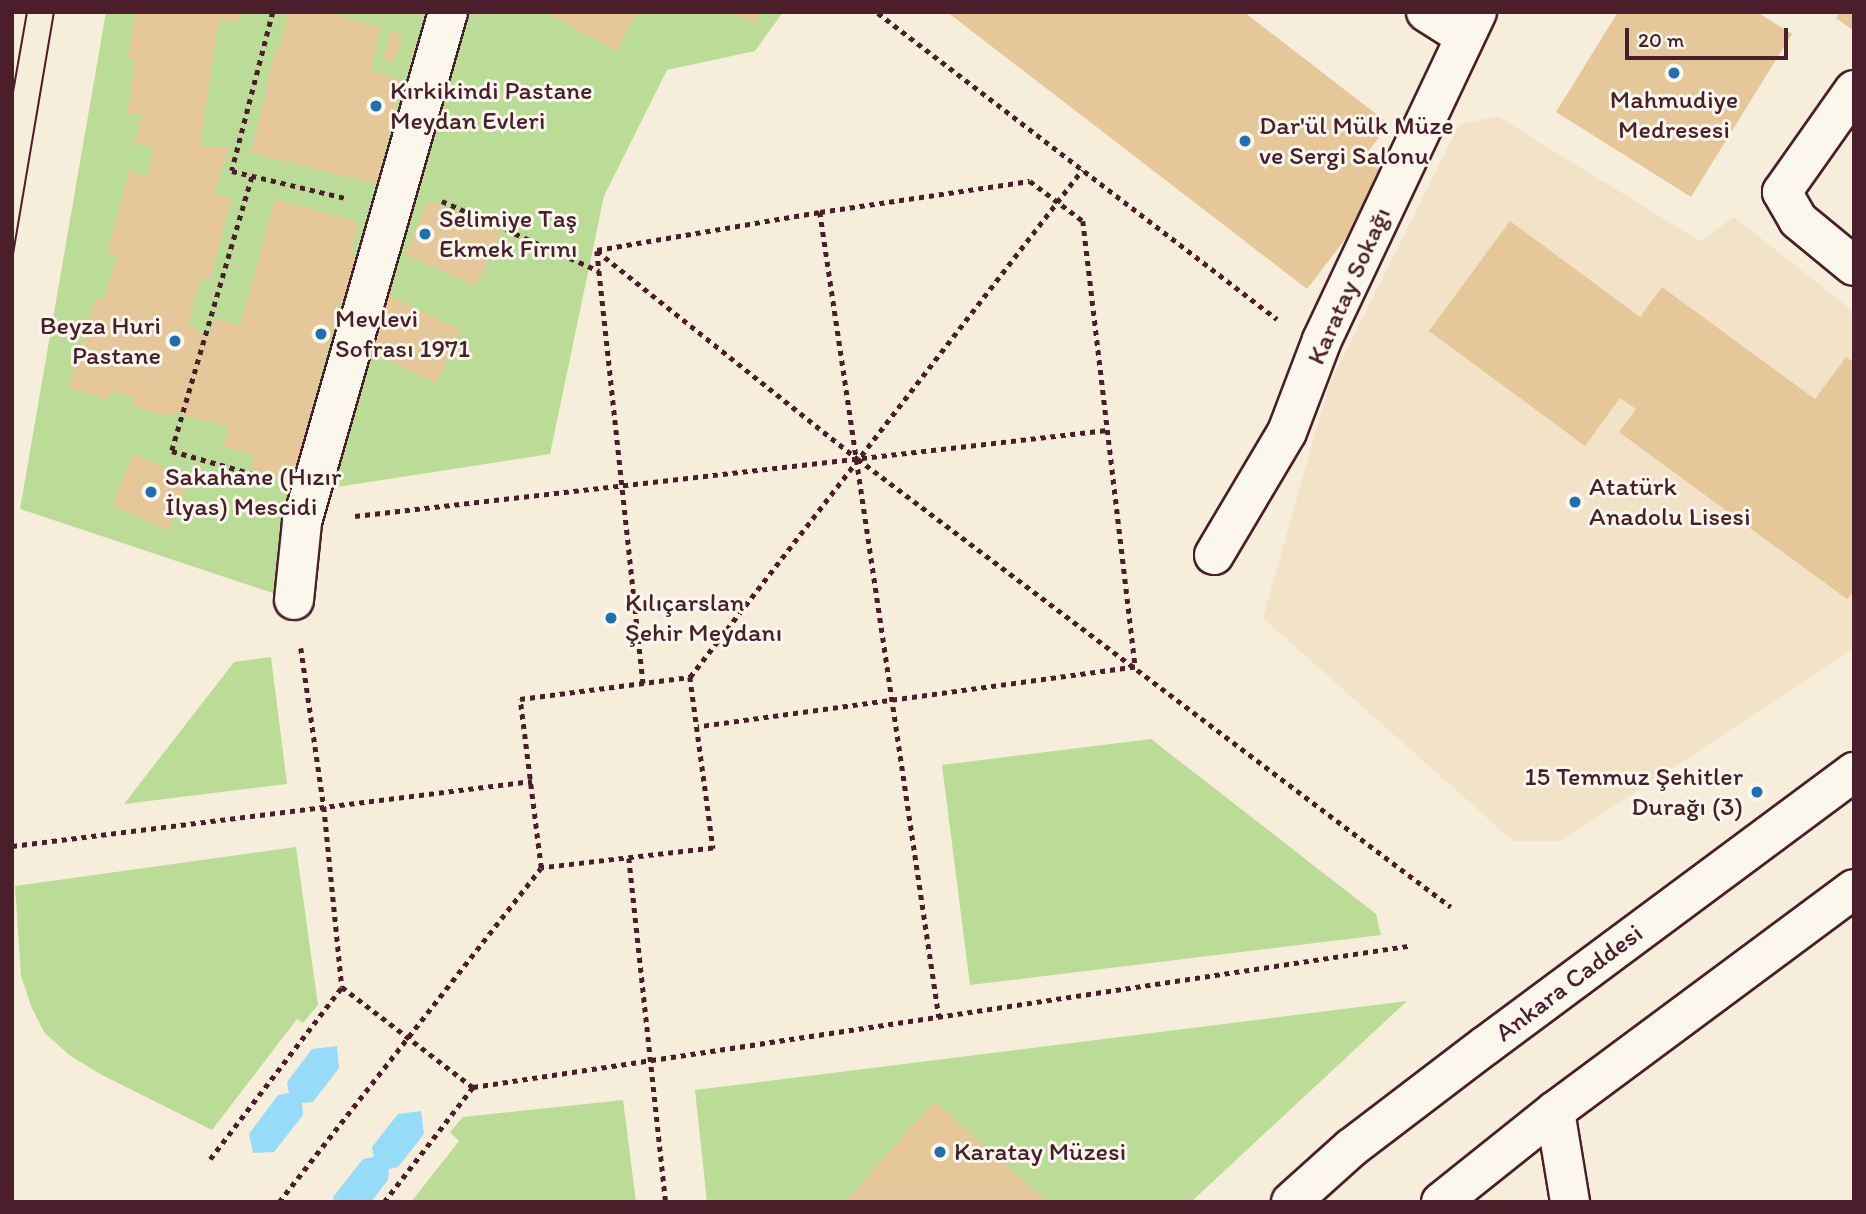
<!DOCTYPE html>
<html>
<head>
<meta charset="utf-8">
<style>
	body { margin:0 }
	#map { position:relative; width:1866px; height:1214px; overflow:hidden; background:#f7eddb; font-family:Itim,sans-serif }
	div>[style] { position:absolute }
	.built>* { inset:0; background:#f2e2c7 }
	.green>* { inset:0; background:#bbdc96 }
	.water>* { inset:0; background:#96dcf8 }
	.building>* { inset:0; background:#e6c799 }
	.path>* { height:4.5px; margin-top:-2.25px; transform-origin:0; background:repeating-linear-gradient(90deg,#4a1f2b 0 5px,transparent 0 10px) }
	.roads { filter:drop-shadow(2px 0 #4a1f2b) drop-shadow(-2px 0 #4a1f2b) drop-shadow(0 2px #4a1f2b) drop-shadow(0 -2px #4a1f2b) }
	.minor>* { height:38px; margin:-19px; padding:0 19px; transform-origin:19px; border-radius:19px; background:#fbf7ec }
	.major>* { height:38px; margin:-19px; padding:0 19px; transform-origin:19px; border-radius:19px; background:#fbf7ec }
	.tram>* { height:2px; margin:-1px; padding:0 1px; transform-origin:1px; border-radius:1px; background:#4a1f2b }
	.dots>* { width:19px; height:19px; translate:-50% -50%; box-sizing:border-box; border:4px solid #fbf7ec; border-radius:50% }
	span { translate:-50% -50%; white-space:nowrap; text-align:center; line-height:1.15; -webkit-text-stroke:6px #fbf7ec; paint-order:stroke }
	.poi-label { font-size:26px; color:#4a1f2b }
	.left { translate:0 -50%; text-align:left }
	.right { translate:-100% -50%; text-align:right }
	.street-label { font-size:26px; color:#4a1f2b }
	.frame { position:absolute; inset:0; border:14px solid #4a1f2b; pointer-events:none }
	.scale { position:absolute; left:1625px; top:28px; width:163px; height:32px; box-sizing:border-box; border:4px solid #4a1f2b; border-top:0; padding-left:9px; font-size:21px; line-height:24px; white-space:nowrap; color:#4a1f2b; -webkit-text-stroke:5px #fbf7ec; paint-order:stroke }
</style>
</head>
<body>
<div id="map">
	<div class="built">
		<i style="clip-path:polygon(1497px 116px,1700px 241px,1734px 217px,1854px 312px,1854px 649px,1561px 841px,1513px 841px,1263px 618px,1329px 385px,1459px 125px)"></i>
	</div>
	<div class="green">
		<i style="clip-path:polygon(106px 12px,783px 12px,755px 51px,667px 70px,604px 196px,550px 454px,311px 491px,294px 600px,20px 509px)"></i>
		<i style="clip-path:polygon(271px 657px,287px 784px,124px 804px,234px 662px)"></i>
		<i style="clip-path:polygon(1151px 739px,1376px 914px,1381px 935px,970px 985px,942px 765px)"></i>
		<i style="clip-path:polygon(296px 847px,318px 1005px,303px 1023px,297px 1019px,212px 1130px,102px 1075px,69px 1055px,44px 1032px,31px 1006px,21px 976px,15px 886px)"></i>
		<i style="clip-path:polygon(1407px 1001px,1191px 1202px,1047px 1202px,934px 1102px,845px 1202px,707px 1202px,695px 1090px)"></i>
		<i style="clip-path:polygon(623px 1100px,636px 1202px,411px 1202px,459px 1141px,450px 1132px,463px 1117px)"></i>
	</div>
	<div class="water">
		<i style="clip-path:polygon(337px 1046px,339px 1068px,313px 1102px,302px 1103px,303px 1115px,274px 1152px,253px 1153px,249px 1134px,278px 1095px,289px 1093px,287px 1082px,312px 1049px)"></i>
		<i style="clip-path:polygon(421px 1111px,424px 1134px,398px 1167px,389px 1169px,388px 1180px,371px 1202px,334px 1202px,333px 1197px,363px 1159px,374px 1157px,372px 1147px,398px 1114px)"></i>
	</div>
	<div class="building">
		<i style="clip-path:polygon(136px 12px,240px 12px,239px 22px,219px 20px,200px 145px,229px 148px,214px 194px,232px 198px,210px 280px,201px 278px,188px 325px,197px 328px,196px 333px,211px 336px,215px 319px,240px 326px,275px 199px,359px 222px,351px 254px,360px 257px,347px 302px,340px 300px,293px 479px,251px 469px,254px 455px,224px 447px,229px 427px,173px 412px,171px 417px,132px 406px,134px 398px,111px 392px,109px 400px,69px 388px,96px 298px,104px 300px,117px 256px,107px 253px,129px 171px,148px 177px,154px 149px,135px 143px,142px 115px,127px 113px,136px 59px,128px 57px)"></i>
		<i style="clip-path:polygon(289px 12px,327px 12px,381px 27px,371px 71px,401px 79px,377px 184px,251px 153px,276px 48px,279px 49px)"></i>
		<i style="clip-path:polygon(546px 12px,637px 12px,616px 51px)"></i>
		<i style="clip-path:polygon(732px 12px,760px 12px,754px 24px)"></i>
		<i style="clip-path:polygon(947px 12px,1244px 12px,1389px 124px,1364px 157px,1391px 179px,1307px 289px)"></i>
		<i style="clip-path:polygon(1618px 12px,1757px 12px,1792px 34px,1691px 197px,1556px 112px)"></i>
		<i style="clip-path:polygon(1840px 12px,1854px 12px,1854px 31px,1836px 18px)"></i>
		<i style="clip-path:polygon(391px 31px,403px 34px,395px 62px,383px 59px)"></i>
		<i style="clip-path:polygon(429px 200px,501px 232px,476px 286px,405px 254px)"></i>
		<i style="clip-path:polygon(1510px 221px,1640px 317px,1662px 287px,1815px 399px,1846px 357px,1854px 363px,1854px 591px,1847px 599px,1619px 432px,1636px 409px,1620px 398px,1585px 446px,1429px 331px)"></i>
		<i style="clip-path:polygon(388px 295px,461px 330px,436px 383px,363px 348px)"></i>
		<i style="clip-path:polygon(133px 454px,190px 478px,168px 530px,112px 506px)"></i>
		<i style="clip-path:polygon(934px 1101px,1047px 1202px,845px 1202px)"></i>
	</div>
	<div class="path">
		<i style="left:273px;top:12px;width:164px;rotate:104.5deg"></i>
		<i style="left:232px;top:171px;width:116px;rotate:13.4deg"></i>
		<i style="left:878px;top:13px;width:503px;rotate:37.49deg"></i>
		<i style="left:252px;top:177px;width:285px;rotate:106.3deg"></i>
		<i style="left:172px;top:451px;width:99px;rotate:15.9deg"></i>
		<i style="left:442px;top:201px;width:172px;rotate:24deg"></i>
		<i style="left:820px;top:212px;width:814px;rotate:81.59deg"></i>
		<i style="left:597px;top:250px;width:226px;rotate:-9.7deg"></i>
		<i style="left:820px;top:212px;width:212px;rotate:-8.4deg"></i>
		<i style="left:1030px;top:181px;width:66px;rotate:37deg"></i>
		<i style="left:1083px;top:221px;width:449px;rotate:83.3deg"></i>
		<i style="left:1135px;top:667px;width:441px;rotate:172.2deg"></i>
		<i style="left:597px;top:251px;width:334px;rotate:38.6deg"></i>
		<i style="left:858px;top:459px;width:743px;rotate:37.07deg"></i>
		<i style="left:597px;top:251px;width:435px;rotate:83.9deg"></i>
		<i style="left:355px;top:516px;width:757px;rotate:-6.52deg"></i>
		<i style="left:301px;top:648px;width:161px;rotate:81.8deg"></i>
		<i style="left:324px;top:807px;width:181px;rotate:84.3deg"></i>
		<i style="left:342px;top:987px;width:165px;rotate:37.4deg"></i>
		<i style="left:473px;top:1087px;width:946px;rotate:-8.58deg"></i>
		<i style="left:690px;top:677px;width:173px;rotate:82.3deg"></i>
		<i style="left:713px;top:848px;width:173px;rotate:173.4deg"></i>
		<i style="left:541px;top:868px;width:170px;rotate:-97.1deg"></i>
		<i style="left:520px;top:699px;width:171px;rotate:-7.4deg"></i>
		<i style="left:690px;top:677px;width:641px;rotate:-52.29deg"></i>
		<i style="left:12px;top:846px;width:524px;rotate:-7.13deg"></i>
		<i style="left:629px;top:858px;width:346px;rotate:83.9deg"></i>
		<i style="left:210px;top:1159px;width:217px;rotate:-52.5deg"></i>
		<i style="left:279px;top:1202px;width:424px;rotate:-51.9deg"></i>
		<i style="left:384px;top:1202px;width:145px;rotate:-52.3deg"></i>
	</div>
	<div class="roads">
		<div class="minor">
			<i style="left:1426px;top:12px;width:45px;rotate:32.3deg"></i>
			<i style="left:1854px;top:90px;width:125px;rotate:125.2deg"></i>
			<i style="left:1782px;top:192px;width:32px;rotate:60deg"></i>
			<i style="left:1798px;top:220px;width:72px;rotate:39.4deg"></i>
			<i style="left:1214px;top:555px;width:143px;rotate:-59.3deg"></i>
			<i style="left:1287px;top:432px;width:98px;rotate:-69.2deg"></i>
			<i style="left:1322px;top:340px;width:363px;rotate:-64.7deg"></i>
			<i style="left:294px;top:600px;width:78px;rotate:-84.1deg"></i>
			<i style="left:302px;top:522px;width:530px;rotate:-74.02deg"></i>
			<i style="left:1555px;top:1111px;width:92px;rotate:80.6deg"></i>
		</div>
		<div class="major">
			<i style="left:1291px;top:1202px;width:81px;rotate:-42deg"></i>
			<i style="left:1351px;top:1148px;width:168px;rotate:-37.3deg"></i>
			<i style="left:1485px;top:1046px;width:460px;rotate:-36.6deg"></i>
			<i style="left:1441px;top:1202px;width:146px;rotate:-38.6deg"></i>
			<i style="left:1555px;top:1111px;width:372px;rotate:-36.6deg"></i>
		</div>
	</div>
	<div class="tram">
		<i style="left:12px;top:98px;width:87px;rotate:-80.1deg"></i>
		<i style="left:12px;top:260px;width:252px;rotate:-80.4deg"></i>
	</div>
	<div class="dots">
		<i style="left:1674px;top:73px;background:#1f6fb2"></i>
		<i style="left:376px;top:106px;background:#1f6fb2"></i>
		<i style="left:1245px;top:141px;background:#1f6fb2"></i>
		<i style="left:425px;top:234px;background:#1f6fb2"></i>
		<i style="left:321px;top:334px;background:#1f6fb2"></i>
		<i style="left:175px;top:341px;background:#1f6fb2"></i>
		<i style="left:151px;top:492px;background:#1f6fb2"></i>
		<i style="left:1575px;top:502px;background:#1f6fb2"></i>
		<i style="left:611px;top:618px;background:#1f6fb2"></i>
		<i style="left:1757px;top:792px;background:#1f6fb2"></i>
		<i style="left:940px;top:1152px;background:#1f6fb2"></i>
	</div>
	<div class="poi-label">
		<span class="left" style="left:390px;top:106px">Kırkikindi Pastane<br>Meydan Evleri</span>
		<span style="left:1674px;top:115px">Mahmudiye<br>Medresesi</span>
		<span class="left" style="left:1259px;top:141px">Dar'ül Mülk Müze<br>ve Sergi Salonu</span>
		<span class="left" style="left:439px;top:234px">Selimiye Taş<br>Ekmek Fırını</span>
		<span class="left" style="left:335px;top:334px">Mevlevi<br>Sofrası 1971</span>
		<span class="right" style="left:161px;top:341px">Beyza Huri<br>Pastane</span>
		<span class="left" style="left:165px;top:492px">Sakahane (Hızır<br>İlyas) Mescidi</span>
		<span class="left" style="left:1589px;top:502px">Atatürk<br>Anadolu Lisesi</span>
		<span class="left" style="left:625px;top:618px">Kılıçarslan<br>Şehir Meydanı</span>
		<span class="right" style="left:1743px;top:792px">15 Temmuz Şehitler<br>Durağı (3)</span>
		<span class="left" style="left:954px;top:1152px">Karatay Müzesi</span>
	</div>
	<div class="street-label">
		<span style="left:1349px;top:286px;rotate:-66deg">Karatay Sokağı</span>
		<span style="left:1569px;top:983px;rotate:-37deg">Ankara Caddesi</span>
	</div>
	<div class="frame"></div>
	<div class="scale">20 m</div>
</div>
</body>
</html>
